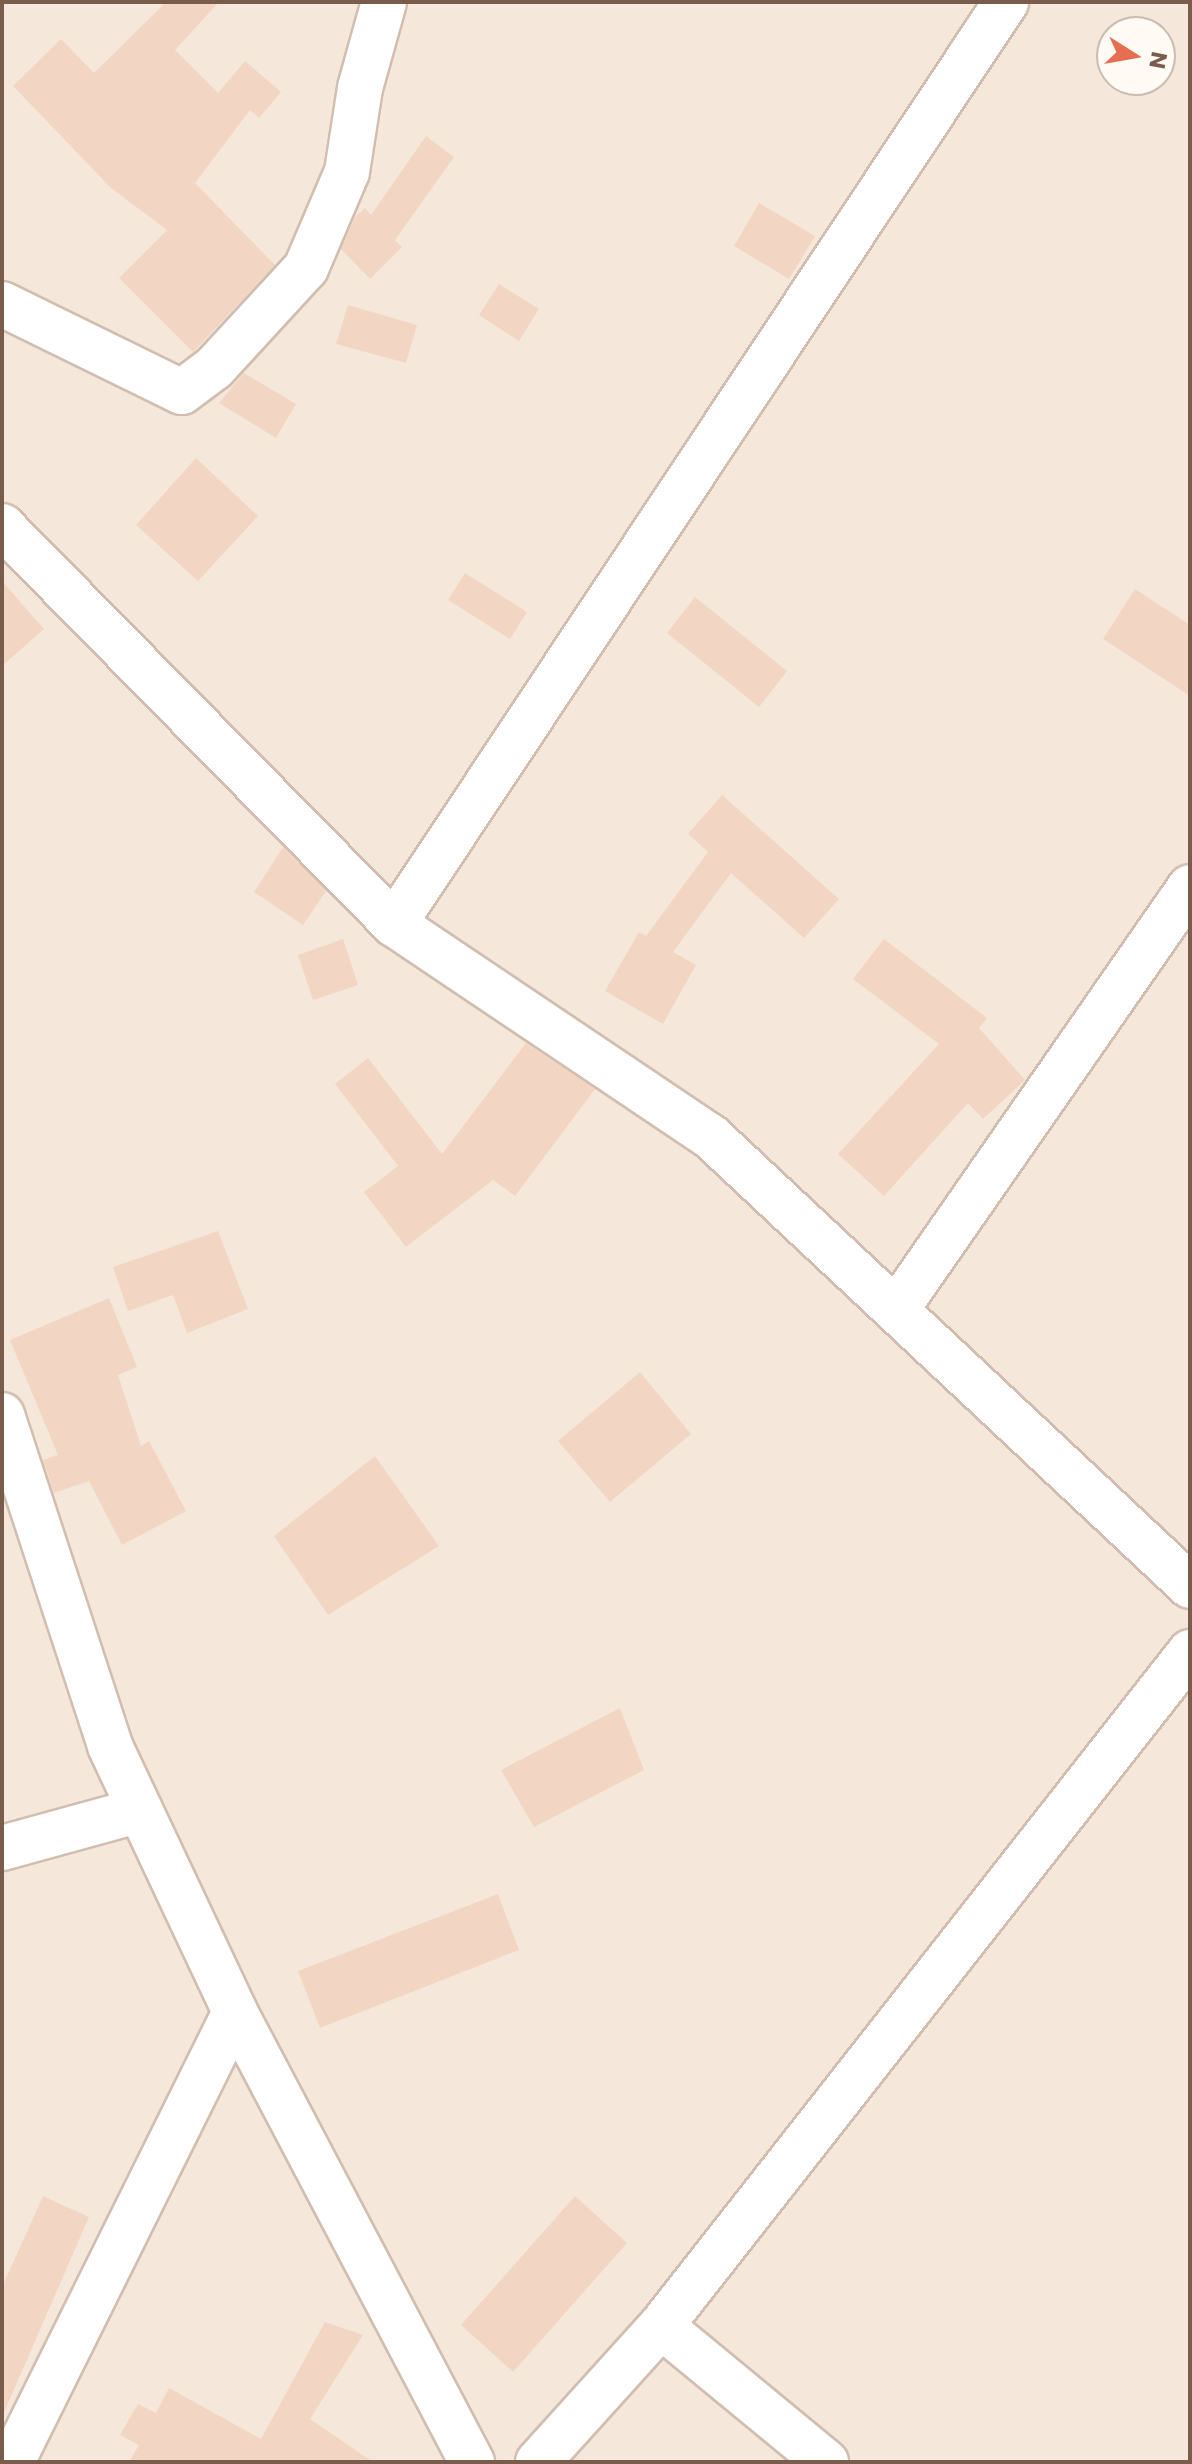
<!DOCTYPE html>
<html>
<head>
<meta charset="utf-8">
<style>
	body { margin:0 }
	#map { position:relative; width:1192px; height:2464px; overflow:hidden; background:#fdf6ec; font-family:Poppins,sans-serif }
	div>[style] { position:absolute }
	.residential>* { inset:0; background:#f5e8da }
	.building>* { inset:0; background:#f3d5c3 }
	.roads { filter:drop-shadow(2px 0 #d1beb0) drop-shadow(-2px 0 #d1beb0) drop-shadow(0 2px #d1beb0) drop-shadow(0 -2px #d1beb0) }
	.minor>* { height:44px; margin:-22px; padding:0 22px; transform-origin:22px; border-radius:22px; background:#fff }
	span { translate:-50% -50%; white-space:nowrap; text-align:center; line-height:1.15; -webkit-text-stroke:8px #fffaf3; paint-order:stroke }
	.frame { position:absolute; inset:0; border:4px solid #7a5c4d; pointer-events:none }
	.north { position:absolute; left:1096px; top:16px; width:80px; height:80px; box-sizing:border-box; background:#fffaf3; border:2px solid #cabbb1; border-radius:50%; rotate:101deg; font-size:22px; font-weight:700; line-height:32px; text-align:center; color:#7a5c4d }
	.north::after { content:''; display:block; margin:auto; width:28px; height:36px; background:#e76f51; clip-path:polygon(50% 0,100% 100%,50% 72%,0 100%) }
</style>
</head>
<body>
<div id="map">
	<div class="residential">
		<i style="clip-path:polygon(evenodd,2px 2px,1190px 2px,1190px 2462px,2px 2462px,2px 2px,1112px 32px,1160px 32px,1160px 80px,1112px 80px,1112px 32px)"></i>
	</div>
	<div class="building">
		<i style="clip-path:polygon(166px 2px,219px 2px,175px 50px,218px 93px,245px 61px,281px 92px,259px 118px,250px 110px,195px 183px,275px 265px,193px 352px,119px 278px,167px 230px,111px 188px,13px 86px,61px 39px,94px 73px)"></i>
		<i style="clip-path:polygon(426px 136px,454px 157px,395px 240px,402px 247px,370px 279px,341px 249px,355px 217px,365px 208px,371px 215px)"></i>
		<i style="clip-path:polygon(759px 203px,815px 236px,789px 279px,734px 246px)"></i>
		<i style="clip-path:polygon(499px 284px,539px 309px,519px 341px,479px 315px)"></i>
		<i style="clip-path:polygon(348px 305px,417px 325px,406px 363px,336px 344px)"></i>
		<i style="clip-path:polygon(244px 373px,296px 404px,276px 438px,219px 403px)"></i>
		<i style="clip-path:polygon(196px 458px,258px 516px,198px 581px,136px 525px)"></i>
		<i style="clip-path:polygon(465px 573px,527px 612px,510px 639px,448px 600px)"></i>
		<i style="clip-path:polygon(2px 581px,44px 629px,2px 666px)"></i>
		<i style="clip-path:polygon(1135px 589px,1190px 625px,1190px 696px,1103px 639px)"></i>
		<i style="clip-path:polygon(695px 597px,787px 671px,759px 707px,667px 633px)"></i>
		<i style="clip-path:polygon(722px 795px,839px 899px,804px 938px,731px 873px,673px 952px,696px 965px,663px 1024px,605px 991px,639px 932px,646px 936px,708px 852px,688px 834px)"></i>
		<i style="clip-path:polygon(283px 847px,326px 891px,303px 925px,254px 892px)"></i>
		<i style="clip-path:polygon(343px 939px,358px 985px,313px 1000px,298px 955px)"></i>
		<i style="clip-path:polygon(884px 939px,987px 1018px,979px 1028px,1025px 1080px,983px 1119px,968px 1103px,884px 1196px,838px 1154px,939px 1044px,853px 979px)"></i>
		<i style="clip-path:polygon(526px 1043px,595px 1089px,515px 1196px,493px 1180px,406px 1247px,364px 1192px,398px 1166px,335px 1084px,368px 1058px,442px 1154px)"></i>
		<i style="clip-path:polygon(218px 1231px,248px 1309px,187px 1333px,173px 1295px,128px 1311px,113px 1267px)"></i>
		<i style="clip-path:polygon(109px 1298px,137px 1367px,118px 1375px,141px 1446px,149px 1441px,186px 1511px,122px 1545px,89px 1481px,54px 1493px,43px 1460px,58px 1455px,10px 1340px)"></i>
		<i style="clip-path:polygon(640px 1372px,691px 1434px,610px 1502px,558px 1441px)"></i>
		<i style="clip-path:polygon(375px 1456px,439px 1546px,328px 1615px,274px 1536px)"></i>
		<i style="clip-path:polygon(620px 1708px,644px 1770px,534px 1827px,501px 1770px)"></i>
		<i style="clip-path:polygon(498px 1894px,519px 1950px,320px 2028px,298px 1971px)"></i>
		<i style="clip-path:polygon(43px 2196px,89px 2217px,2px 2417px,2px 2287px)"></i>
		<i style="clip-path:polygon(575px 2196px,627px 2243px,513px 2372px,461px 2325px)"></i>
		<i style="clip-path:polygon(325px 2322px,363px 2335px,310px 2419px,373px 2462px,129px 2462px,139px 2445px,120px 2435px,138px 2404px,156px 2413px,169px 2388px,261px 2439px)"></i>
	</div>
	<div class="roads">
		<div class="minor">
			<i style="left:2px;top:304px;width:200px;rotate:26.1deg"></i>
			<i style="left:182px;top:392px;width:40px;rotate:-37deg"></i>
			<i style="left:214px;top:368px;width:136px;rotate:-47.4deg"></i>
			<i style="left:306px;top:268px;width:104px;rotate:-66.9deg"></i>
			<i style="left:347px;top:172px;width:85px;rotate:-81.2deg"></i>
			<i style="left:360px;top:88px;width:89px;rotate:-74.4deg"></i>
			<i style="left:2px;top:526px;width:559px;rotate:45.44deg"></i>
			<i style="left:394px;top:924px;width:381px;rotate:33.9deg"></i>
			<i style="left:710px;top:1136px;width:658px;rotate:43.15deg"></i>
			<i style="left:394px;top:924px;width:1107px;rotate:-56.42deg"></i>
			<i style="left:896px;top:1310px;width:515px;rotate:-55.2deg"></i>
			<i style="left:2px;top:1415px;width:348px;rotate:71.9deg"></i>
			<i style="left:110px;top:1746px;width:294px;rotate:64.8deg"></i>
			<i style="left:235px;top:2012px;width:509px;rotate:62.23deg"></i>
			<i style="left:2px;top:1848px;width:143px;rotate:-15.4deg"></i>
			<i style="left:661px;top:2326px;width:214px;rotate:39.5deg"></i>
			<i style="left:12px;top:2462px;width:502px;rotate:-63.64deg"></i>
			<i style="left:538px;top:2462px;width:183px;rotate:-47.9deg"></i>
			<i style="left:661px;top:2326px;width:857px;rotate:-51.87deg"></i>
		</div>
	</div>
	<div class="frame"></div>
	<div class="north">N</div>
</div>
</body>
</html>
